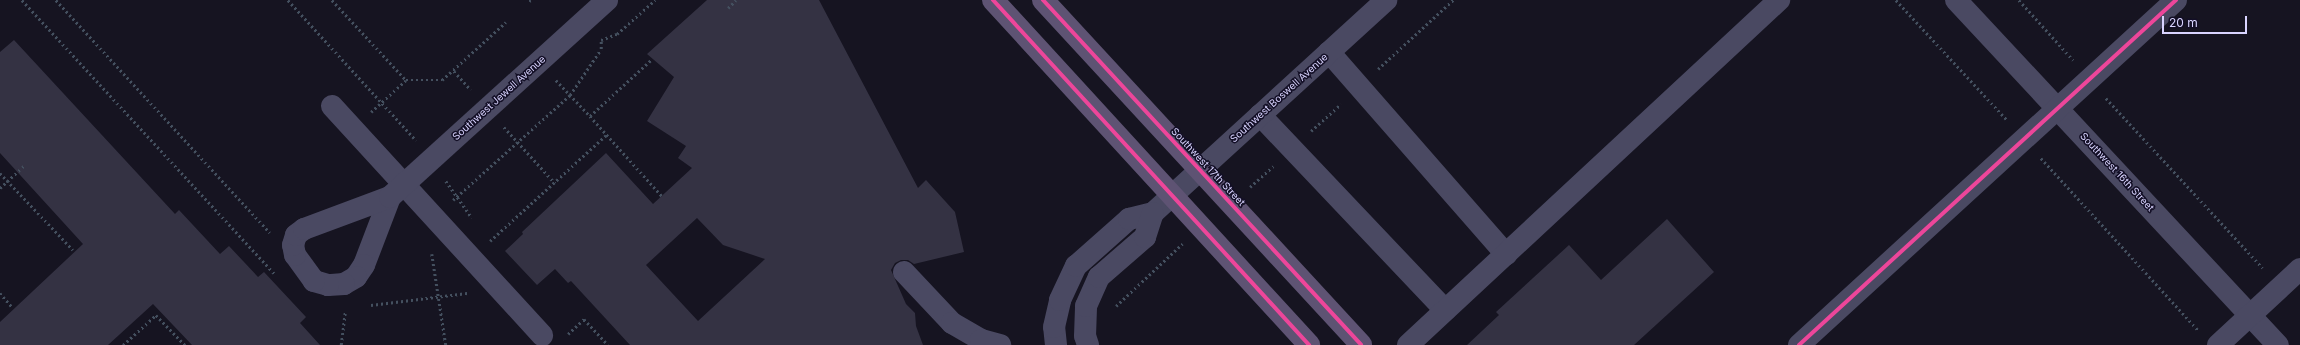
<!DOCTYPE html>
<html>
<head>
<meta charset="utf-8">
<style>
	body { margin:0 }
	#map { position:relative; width:2300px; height:345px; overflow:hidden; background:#161421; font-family:Inter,sans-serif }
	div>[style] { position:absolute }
	.building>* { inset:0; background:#343243 }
	.path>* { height:2.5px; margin-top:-1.25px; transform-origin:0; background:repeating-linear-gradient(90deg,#44505f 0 2px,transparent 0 5px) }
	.minor>* { height:22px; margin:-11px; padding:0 11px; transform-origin:11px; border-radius:11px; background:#4a4962 }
	.major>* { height:22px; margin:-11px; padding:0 11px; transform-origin:11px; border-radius:11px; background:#5e5373 }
	.cycleway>* { height:4px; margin:-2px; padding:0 2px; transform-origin:2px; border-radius:2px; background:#ed469a }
	span { translate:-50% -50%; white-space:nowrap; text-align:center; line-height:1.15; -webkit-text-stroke:3px #130f26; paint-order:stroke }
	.street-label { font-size:10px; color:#d9d4ff }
	.scale { position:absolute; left:2162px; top:16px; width:85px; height:18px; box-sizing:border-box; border:2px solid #d9d4ff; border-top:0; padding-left:5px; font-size:12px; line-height:14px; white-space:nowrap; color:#d9d4ff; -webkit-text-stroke:3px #130f26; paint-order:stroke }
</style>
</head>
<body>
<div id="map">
	<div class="building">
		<i style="clip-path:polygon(evenodd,707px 0,819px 0,918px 188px,926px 180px,955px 212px,964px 252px,914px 264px,908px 260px,901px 260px,895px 263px,891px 270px,906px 304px,915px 313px,916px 326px,923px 345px,630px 345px,571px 281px,568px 283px,555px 269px,537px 285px,505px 251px,523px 234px,522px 232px,606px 153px,653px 204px,692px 168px,678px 158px,686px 146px,647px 121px,674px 77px,647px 54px,707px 0,697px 218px,723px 245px,765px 259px,698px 321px,646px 265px,697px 218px)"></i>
		<i style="clip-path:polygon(14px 40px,175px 214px,179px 210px,220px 254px,229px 246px,258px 277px,264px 272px,306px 317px,300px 323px,320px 345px,192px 345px,153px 304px,108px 345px,0 345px,0 322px,83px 244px,0 153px,0 52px)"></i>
		<i style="clip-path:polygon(1667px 219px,1714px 272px,1634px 345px,1467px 345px,1499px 315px,1496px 312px,1569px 245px,1601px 280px)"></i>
	</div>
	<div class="path">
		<i style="left:22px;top:0;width:372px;rotate:47.3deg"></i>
		<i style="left:56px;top:0;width:316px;rotate:47.4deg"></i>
		<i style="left:288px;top:0;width:190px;rotate:47.6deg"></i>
		<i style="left:332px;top:0;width:109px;rotate:47.2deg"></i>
		<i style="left:1896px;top:0;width:163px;rotate:47.2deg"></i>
		<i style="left:2019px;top:0;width:81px;rotate:48deg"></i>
		<i style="left:529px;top:1px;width:2px;rotate:-27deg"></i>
		<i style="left:728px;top:8px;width:11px;rotate:-45deg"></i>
		<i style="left:1378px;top:69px;width:102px;rotate:-42.6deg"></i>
		<i style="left:454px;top:71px;width:25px;rotate:48deg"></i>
		<i style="left:556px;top:80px;width:50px;rotate:46.6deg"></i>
		<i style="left:590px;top:116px;width:84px;rotate:-42.6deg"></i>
		<i style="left:2106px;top:98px;width:231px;rotate:47.3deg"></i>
		<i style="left:371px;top:112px;width:47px;rotate:-42.4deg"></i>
		<i style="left:406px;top:80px;width:36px"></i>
		<i style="left:442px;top:80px;width:86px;rotate:-42.2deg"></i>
		<i style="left:590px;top:116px;width:108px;rotate:48deg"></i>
		<i style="left:504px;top:127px;width:76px;rotate:47.7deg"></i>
		<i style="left:1311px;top:131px;width:40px;rotate:-42deg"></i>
		<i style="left:2041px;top:158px;width:233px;rotate:47.6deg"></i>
		<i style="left:0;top:173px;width:106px;rotate:46.5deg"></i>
		<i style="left:446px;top:181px;width:45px;rotate:54.9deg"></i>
		<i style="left:1250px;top:187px;width:31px;rotate:-42deg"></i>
		<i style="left:0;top:188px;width:34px;rotate:-43deg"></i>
		<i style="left:453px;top:200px;width:157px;rotate:-41.9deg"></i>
		<i style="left:570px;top:95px;width:55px;rotate:-56deg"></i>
		<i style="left:601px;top:49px;width:9px;rotate:-90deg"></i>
		<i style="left:601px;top:40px;width:17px;rotate:-21deg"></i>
		<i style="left:617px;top:34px;width:51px;rotate:-41.8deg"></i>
		<i style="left:490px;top:241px;width:157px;rotate:-42.4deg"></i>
		<i style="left:432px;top:254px;width:92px;rotate:81.3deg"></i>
		<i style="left:0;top:293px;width:18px;rotate:49deg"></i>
		<i style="left:371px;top:305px;width:97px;rotate:-7.1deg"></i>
		<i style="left:1116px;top:306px;width:91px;rotate:-43.2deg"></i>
		<i style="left:568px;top:334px;width:22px;rotate:-43deg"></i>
		<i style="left:584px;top:319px;width:35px;rotate:47deg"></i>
		<i style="left:123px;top:345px;width:45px;rotate:-42.3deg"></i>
		<i style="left:156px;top:315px;width:42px;rotate:46deg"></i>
		<i style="left:341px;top:345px;width:33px;rotate:-83deg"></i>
	</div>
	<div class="minor">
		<i style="left:1956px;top:0;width:472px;rotate:47deg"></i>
		<i style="left:1329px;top:52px;width:269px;rotate:48.8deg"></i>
		<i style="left:332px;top:106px;width:311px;rotate:47.5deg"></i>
		<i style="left:1260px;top:115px;width:269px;rotate:46.5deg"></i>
		<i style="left:390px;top:197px;width:73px;rotate:110.9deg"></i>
		<i style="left:364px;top:265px;width:14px;rotate:124deg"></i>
		<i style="left:356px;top:277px;width:14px;rotate:150deg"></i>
		<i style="left:344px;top:284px;width:16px;rotate:176deg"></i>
		<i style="left:328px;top:285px;width:15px;rotate:-164deg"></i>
		<i style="left:314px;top:281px;width:32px;rotate:-126deg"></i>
		<i style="left:295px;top:255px;width:10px;rotate:-101deg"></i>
		<i style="left:293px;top:245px;width:10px;rotate:-73deg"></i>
		<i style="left:296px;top:235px;width:10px;rotate:-37deg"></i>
		<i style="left:304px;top:229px;width:92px;rotate:-20.4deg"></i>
		<i style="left:390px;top:197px;width:293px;rotate:-42.2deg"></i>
		<i style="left:904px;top:272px;width:70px;rotate:46.7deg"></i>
		<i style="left:952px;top:323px;width:34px;rotate:30deg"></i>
		<i style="left:981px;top:340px;width:20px;rotate:15deg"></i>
		<i style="left:1056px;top:345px;width:18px;rotate:-96deg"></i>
		<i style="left:1054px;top:327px;width:28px;rotate:-77deg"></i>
		<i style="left:1060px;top:300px;width:38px;rotate:-65deg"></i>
		<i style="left:1076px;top:266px;width:71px;rotate:-41.6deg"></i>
		<i style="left:1129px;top:219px;width:25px;rotate:-14deg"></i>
		<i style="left:1153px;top:213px;width:316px;rotate:-42.4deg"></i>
		<i style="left:1088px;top:345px;width:9px;rotate:-108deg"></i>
		<i style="left:1085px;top:336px;width:30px;rotate:-88deg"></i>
		<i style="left:1086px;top:306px;width:32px;rotate:-66deg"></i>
		<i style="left:1099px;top:277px;width:61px;rotate:-41deg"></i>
		<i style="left:1145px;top:237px;width:25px;rotate:-72deg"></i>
		<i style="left:1408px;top:345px;width:507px;rotate:-42.92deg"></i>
		<i style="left:1799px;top:345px;width:511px;rotate:-42.46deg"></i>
		<i style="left:2218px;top:345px;width:112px;rotate:-42.8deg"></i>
	</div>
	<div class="major">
		<i style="left:993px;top:0;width:468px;rotate:47.5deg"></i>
		<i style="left:1043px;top:0;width:469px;rotate:47.3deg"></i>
	</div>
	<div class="cycleway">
		<i style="left:993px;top:0;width:468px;rotate:47.5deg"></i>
		<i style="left:1043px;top:0;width:469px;rotate:47.3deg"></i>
		<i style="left:1799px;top:345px;width:511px;rotate:-42.46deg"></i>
	</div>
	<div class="street-label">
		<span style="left:499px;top:98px;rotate:-42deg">Southwest Jewell Avenue</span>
		<span style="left:1279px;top:98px;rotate:-42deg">Southwest Boswell Avenue</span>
		<span style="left:1208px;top:167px;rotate:47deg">Southwest 17th Street</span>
		<span style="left:2117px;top:172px;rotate:47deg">Southwest 16th Street</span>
	</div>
	<div class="scale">20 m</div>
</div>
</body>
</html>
